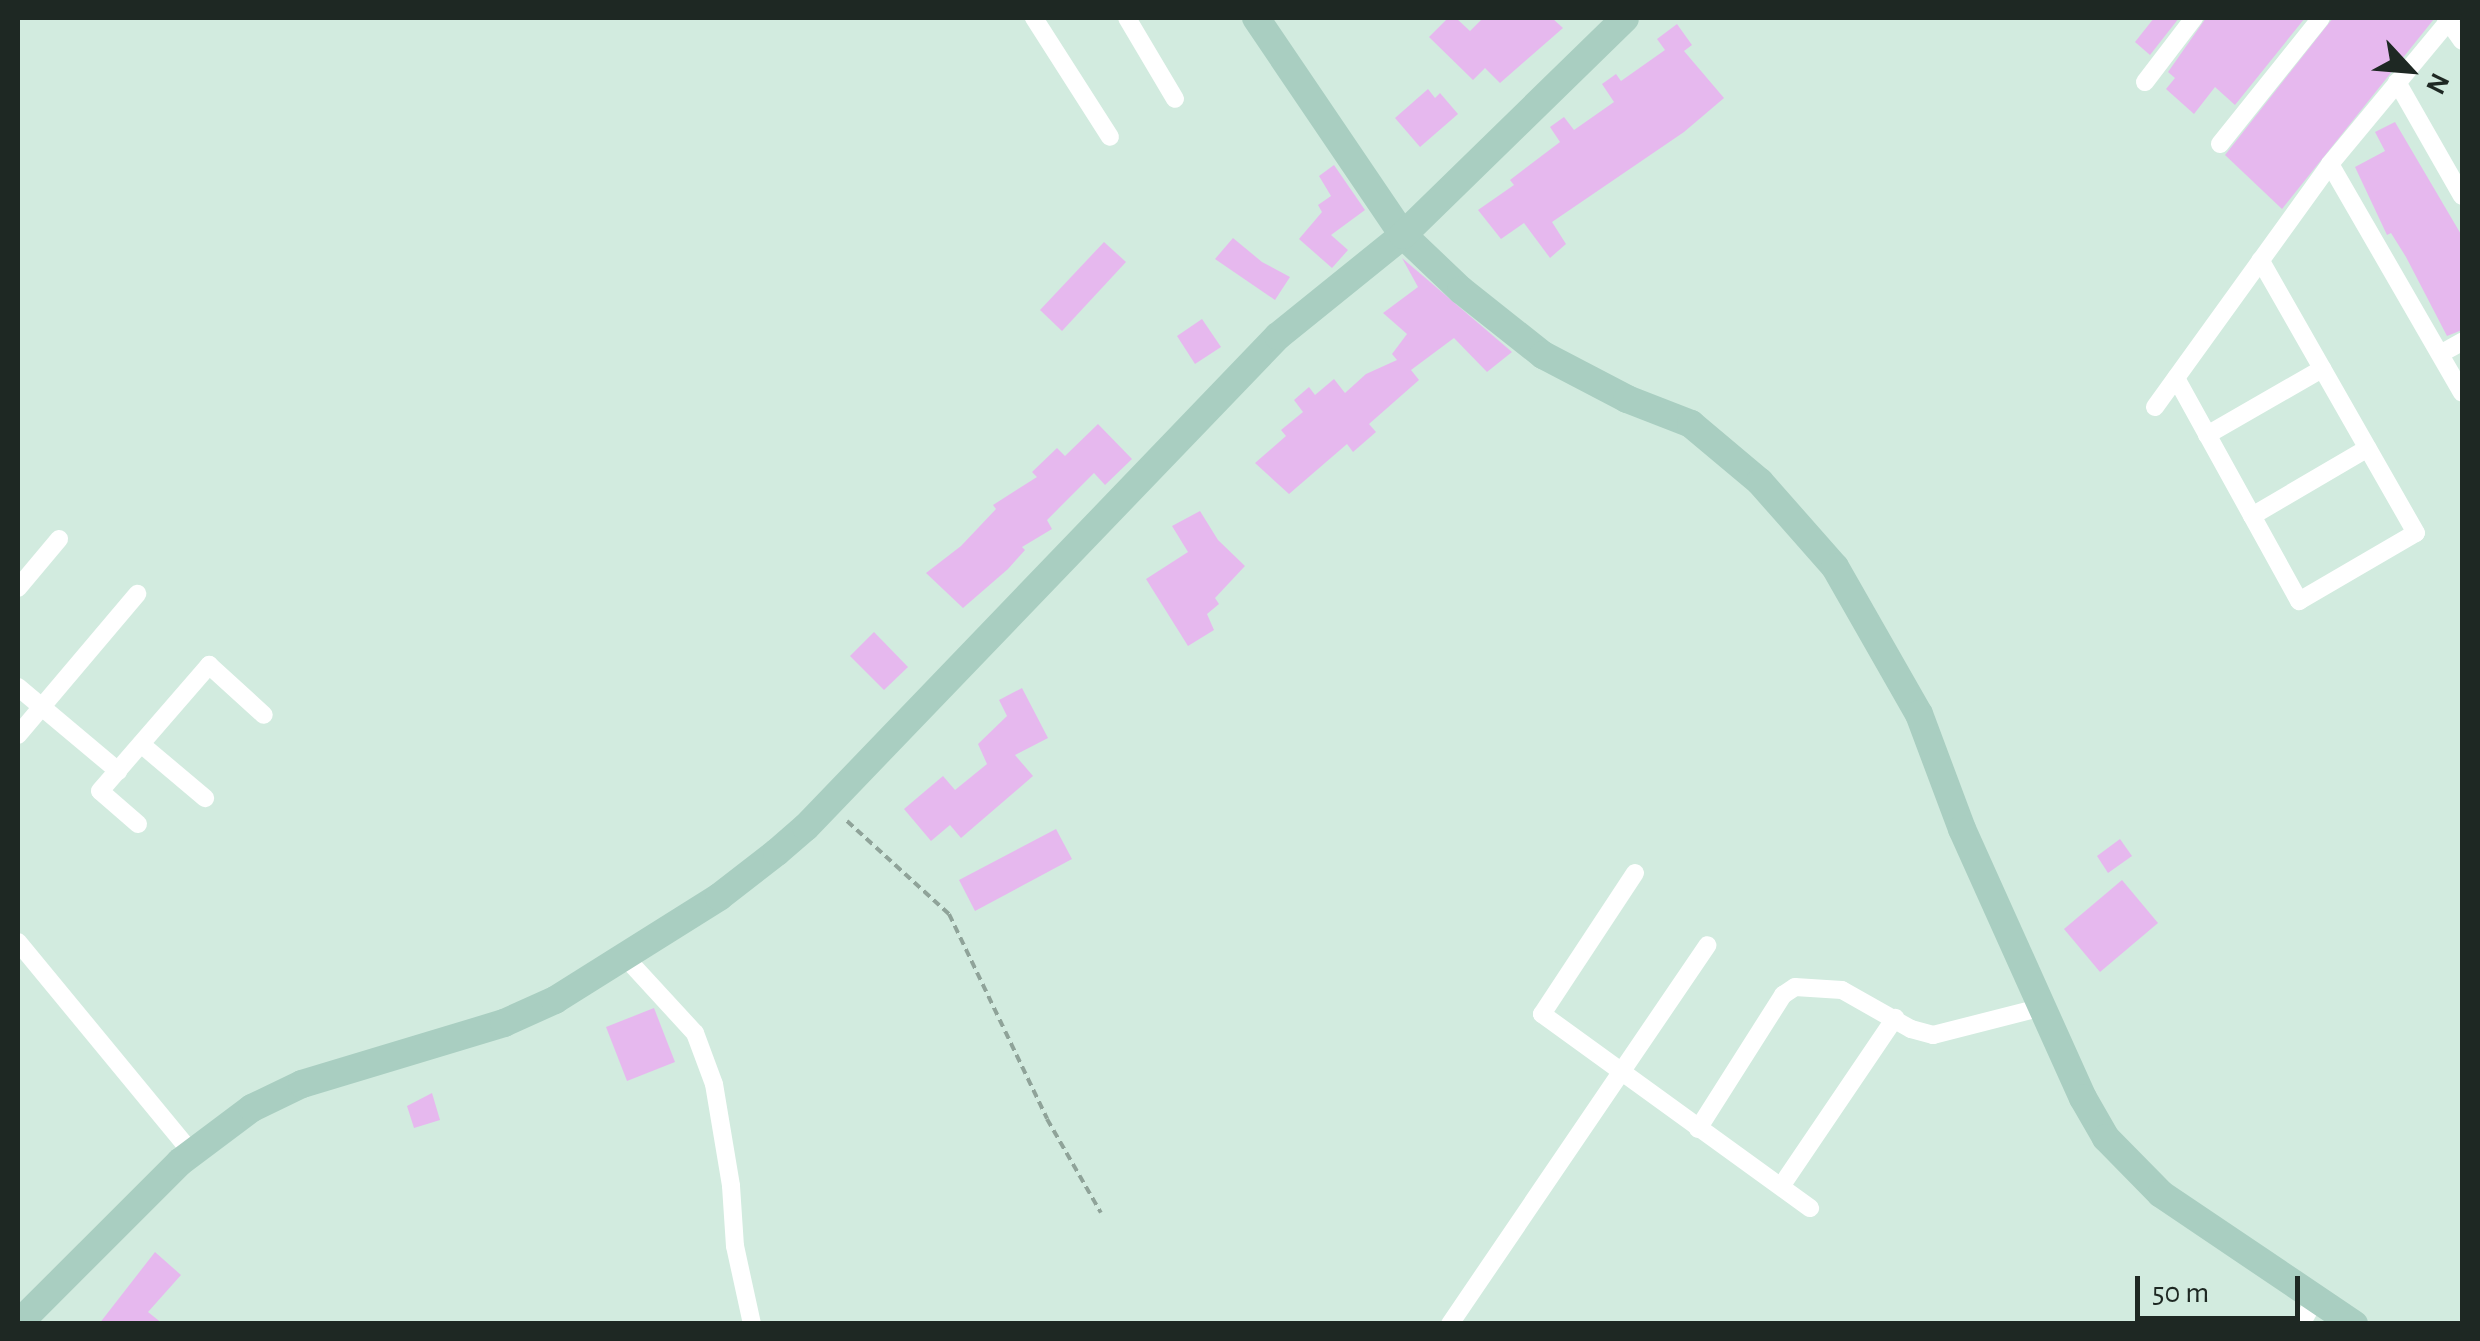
<!DOCTYPE html>
<html>
<head>
<meta charset="utf-8">
<style>
	body { margin:0 }
	#map { position:relative; width:2480px; height:1341px; overflow:hidden; background:#d2ebdf; font-family:"Alegreya Sans",sans-serif }
	div>[style] { position:absolute }
	.building>* { inset:0; background:#e6b8ee }
	.path>* { height:4px; margin-top:-2px; transform-origin:0; background:repeating-linear-gradient(90deg,#8fa399 0 8px,transparent 0 13px) }
	.street>* { height:18px; margin:-9px; padding:0 9px; transform-origin:9px; border-radius:9px; background:#fff }
	.secondary>* { height:28px; margin:-14px; padding:0 14px; transform-origin:14px; border-radius:14px; background:#a9cec1 }
	span { translate:-50% -50%; white-space:nowrap; text-align:center; line-height:1.15; -webkit-text-stroke:8px #d2ebdf; paint-order:stroke }
	.frame { position:absolute; inset:0; border:20px solid #1e2823; pointer-events:none }
	.north { position:absolute; left:2360px; top:20px; width:100px; height:100px; -webkit-text-stroke:8px #d2ebdf; paint-order:stroke; rotate:116deg; font-size:28px; font-weight:700; line-height:40px; text-align:center; color:#1e2823 }
	.north::after { content:''; display:block; margin:auto; width:35px; height:45px; background:#1e2823; clip-path:polygon(50% 0,100% 100%,50% 72%,0 100%) }
	.scale { position:absolute; left:2135px; top:1276px; width:165px; height:45px; box-sizing:border-box; border:5px solid #1e2823; border-top:0; padding-left:12px; font-size:30px; line-height:35px; white-space:nowrap; color:#1e2823; -webkit-text-stroke:8px #d2ebdf; paint-order:stroke }
</style>
</head>
<body>
<div id="map">
	<div class="building">
		<i style="clip-path:polygon(1448px 18px,1456px 18px,1470px 31px,1483px 18px,1552px 18px,1563px 28px,1500px 83px,1485px 68px,1473px 80px,1429px 37px)"></i>
		<i style="clip-path:polygon(2154px 18px,2179px 18px,2150px 55px,2135px 42px)"></i>
		<i style="clip-path:polygon(2206px 18px,2305px 18px,2235px 105px,2215px 87px,2194px 114px,2166px 89px,2175px 78px,2168px 72px)"></i>
		<i style="clip-path:polygon(2333px 18px,2434px 19px,2282px 209px,2225px 155px)"></i>
		<i style="clip-path:polygon(1677px 24px,1692px 45px,1684px 51px,1724px 98px,1684px 132px,1552px 222px,1566px 244px,1550px 258px,1524px 223px,1501px 239px,1478px 210px,1514px 185px,1510px 180px,1560px 142px,1550px 127px,1564px 117px,1574px 130px,1614px 102px,1602px 84px,1616px 74px,1621px 81px,1665px 50px,1657px 39px)"></i>
		<i style="clip-path:polygon(1428px 89px,1435px 98px,1440px 93px,1458px 114px,1420px 147px,1395px 118px)"></i>
		<i style="clip-path:polygon(2395px 122px,2462px 236px,2462px 330px,2447px 336px,2406px 257px,2391px 233px,2387px 235px,2355px 167px,2385px 151px,2375px 132px)"></i>
		<i style="clip-path:polygon(1334px 165px,1365px 210px,1331px 235px,1348px 250px,1332px 268px,1299px 239px,1322px 212px,1318px 205px,1331px 196px,1319px 176px)"></i>
		<i style="clip-path:polygon(1233px 238px,1262px 262px,1290px 277px,1275px 300px,1215px 259px)"></i>
		<i style="clip-path:polygon(1104px 242px,1126px 262px,1062px 331px,1040px 310px)"></i>
		<i style="clip-path:polygon(1402px 258px,1512px 352px,1487px 372px,1454px 338px,1411px 370px,1419px 380px,1369px 424px,1376px 432px,1353px 452px,1347px 444px,1289px 494px,1255px 463px,1286px 436px,1281px 430px,1303px 412px,1294px 400px,1309px 387px,1315px 395px,1334px 379px,1345px 393px,1366px 374px,1397px 360px,1392px 354px,1407px 334px,1383px 313px,1418px 287px)"></i>
		<i style="clip-path:polygon(1202px 319px,1221px 347px,1195px 364px,1177px 336px)"></i>
		<i style="clip-path:polygon(1098px 424px,1132px 459px,1105px 485px,1094px 473px,1047px 520px,1052px 529px,1022px 547px,1025px 550px,1008px 569px,963px 608px,926px 573px,961px 546px,996px 509px,993px 505px,1037px 477px,1032px 472px,1057px 448px,1065px 456px)"></i>
		<i style="clip-path:polygon(1200px 511px,1218px 540px,1245px 566px,1215px 598px,1219px 604px,1207px 614px,1214px 630px,1188px 646px,1146px 579px,1188px 552px,1172px 526px)"></i>
		<i style="clip-path:polygon(874px 632px,908px 667px,884px 690px,850px 656px)"></i>
		<i style="clip-path:polygon(1022px 688px,1048px 738px,1015px 755px,1033px 776px,961px 838px,950px 825px,931px 841px,904px 809px,943px 776px,955px 790px,987px 764px,978px 744px,1007px 716px,999px 700px)"></i>
		<i style="clip-path:polygon(1056px 829px,1072px 859px,975px 911px,959px 880px)"></i>
		<i style="clip-path:polygon(2120px 839px,2132px 856px,2108px 873px,2097px 856px)"></i>
		<i style="clip-path:polygon(2122px 880px,2158px 923px,2100px 972px,2064px 929px)"></i>
		<i style="clip-path:polygon(654px 1008px,675px 1062px,627px 1081px,606px 1027px)"></i>
		<i style="clip-path:polygon(432px 1093px,440px 1120px,414px 1128px,407px 1106px)"></i>
		<i style="clip-path:polygon(155px 1252px,181px 1275px,148px 1312px,163px 1324px,99px 1324px)"></i>
	</div>
	<div class="path">
		<i style="left:847px;top:821px;width:138px;rotate:42.4deg"></i>
		<i style="left:949px;top:914px;width:227px;rotate:64.4deg"></i>
		<i style="left:1047px;top:1119px;width:108px;rotate:60.1deg"></i>
	</div>
	<div class="street">
		<i style="left:1034px;top:18px;width:141px;rotate:57.4deg"></i>
		<i style="left:1127px;top:18px;width:94px;rotate:59.3deg"></i>
		<i style="left:2446px;top:18px;width:28px;rotate:55deg"></i>
		<i style="left:2145px;top:82px;width:81px;rotate:-52.6deg"></i>
		<i style="left:2397px;top:82px;width:131px;rotate:60.3deg"></i>
		<i style="left:2220px;top:144px;width:161px;rotate:-51.3deg"></i>
		<i style="left:2330px;top:164px;width:264px;rotate:60deg"></i>
		<i style="left:2440px;top:354px;width:25px;rotate:-29deg"></i>
		<i style="left:2176px;top:378px;width:255px;rotate:61.1deg"></i>
		<i style="left:2299px;top:601px;width:135px;rotate:-30.2deg"></i>
		<i style="left:2416px;top:533px;width:314px;rotate:-119.7deg"></i>
		<i style="left:2155px;top:407px;width:299px;rotate:-54.2deg"></i>
		<i style="left:2330px;top:164px;width:190px;rotate:-50.3deg"></i>
		<i style="left:2207px;top:435px;width:133px;rotate:-29.9deg"></i>
		<i style="left:2252px;top:516px;width:134px;rotate:-30.4deg"></i>
		<i style="left:18px;top:588px;width:64px;rotate:-50.1deg"></i>
		<i style="left:18px;top:687px;width:131px;rotate:40deg"></i>
		<i style="left:18px;top:735px;width:185px;rotate:-49.8deg"></i>
		<i style="left:141px;top:744px;width:84px;rotate:40.2deg"></i>
		<i style="left:138px;top:824px;width:50px;rotate:-139deg"></i>
		<i style="left:100px;top:791px;width:167px;rotate:-49.1deg"></i>
		<i style="left:209px;top:665px;width:74px;rotate:42.3deg"></i>
		<i style="left:1635px;top:873px;width:169px;rotate:123.4deg"></i>
		<i style="left:1542px;top:1014px;width:331px;rotate:35.9deg"></i>
		<i style="left:18px;top:942px;width:272px;rotate:50.5deg"></i>
		<i style="left:625px;top:957px;width:103px;rotate:47.4deg"></i>
		<i style="left:695px;top:1033px;width:54px;rotate:69.6deg"></i>
		<i style="left:714px;top:1084px;width:103px;rotate:80.5deg"></i>
		<i style="left:731px;top:1186px;width:60px;rotate:86.2deg"></i>
		<i style="left:735px;top:1246px;width:80px;rotate:77.7deg"></i>
		<i style="left:1698px;top:1129px;width:159px;rotate:-57.6deg"></i>
		<i style="left:1783px;top:995px;width:14px;rotate:-34deg"></i>
		<i style="left:1795px;top:987px;width:47px;rotate:3.7deg"></i>
		<i style="left:1842px;top:990px;width:79px;rotate:29.5deg"></i>
		<i style="left:1911px;top:1029px;width:23px;rotate:15deg"></i>
		<i style="left:1933px;top:1035px;width:114px;rotate:-14.3deg"></i>
		<i style="left:1782px;top:1185px;width:202px;rotate:-55.9deg"></i>
		<i style="left:1450px;top:1324px;width:458px;rotate:-55.8deg"></i>
		<i style="left:2301px;top:1324px;width:32px;rotate:-60deg"></i>
	</div>
	<div class="secondary">
		<i style="left:1256px;top:18px;width:262px;rotate:55.9deg"></i>
		<i style="left:1403px;top:235px;width:80px;rotate:43.5deg"></i>
		<i style="left:1461px;top:290px;width:105px;rotate:38.4deg"></i>
		<i style="left:1543px;top:355px;width:95px;rotate:27.6deg"></i>
		<i style="left:1627px;top:399px;width:69px;rotate:21.3deg"></i>
		<i style="left:1691px;top:424px;width:90px;rotate:40deg"></i>
		<i style="left:1760px;top:482px;width:113px;rotate:48.6deg"></i>
		<i style="left:1835px;top:567px;width:169px;rotate:60.3deg"></i>
		<i style="left:1919px;top:714px;width:123px;rotate:69.5deg"></i>
		<i style="left:1962px;top:829px;width:295px;rotate:65.8deg"></i>
		<i style="left:2083px;top:1098px;width:46px;rotate:60.1deg"></i>
		<i style="left:2106px;top:1138px;width:78px;rotate:45.5deg"></i>
		<i style="left:2161px;top:1194px;width:233px;rotate:34deg"></i>
		<i style="left:18px;top:1324px;width:229px;rotate:-45deg"></i>
		<i style="left:180px;top:1162px;width:90px;rotate:-36.9deg"></i>
		<i style="left:252px;top:1108px;width:55px;rotate:-25.6deg"></i>
		<i style="left:302px;top:1084px;width:211px;rotate:-16.8deg"></i>
		<i style="left:504px;top:1023px;width:56px;rotate:-24.3deg"></i>
		<i style="left:555px;top:1000px;width:194px;rotate:-32.1deg"></i>
		<i style="left:719px;top:897px;width:73px;rotate:-37.8deg"></i>
		<i style="left:777px;top:852px;width:38px;rotate:-41deg"></i>
		<i style="left:806px;top:827px;width:681px;rotate:-46.13deg"></i>
		<i style="left:1278px;top:336px;width:161px;rotate:-38.9deg"></i>
		<i style="left:1403px;top:235px;width:310px;rotate:-44.3deg"></i>
	</div>
	<div class="frame"></div>
	<div class="north">N</div>
	<div class="scale">50 m</div>
</div>
</body>
</html>
